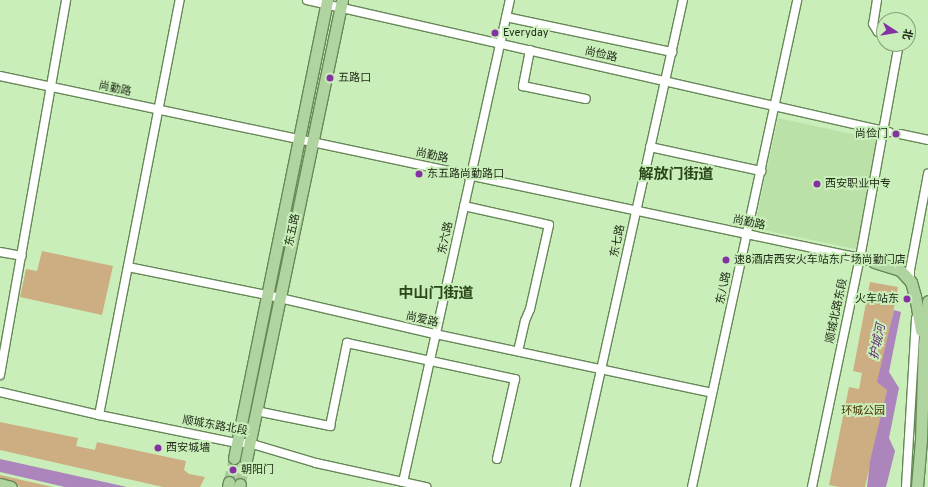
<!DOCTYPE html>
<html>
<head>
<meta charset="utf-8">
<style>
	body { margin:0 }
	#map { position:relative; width:928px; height:487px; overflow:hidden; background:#caeeba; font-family:Overpass,"Noto Sans SC",sans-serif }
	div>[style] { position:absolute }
	.built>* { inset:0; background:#bae1a8 }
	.green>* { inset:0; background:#cdae82 }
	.water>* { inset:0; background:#ad85bd }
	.major-tunnel>* { height:11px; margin-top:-5.5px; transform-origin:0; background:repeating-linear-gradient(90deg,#a8c79a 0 11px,transparent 0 16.5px) }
	.roads { filter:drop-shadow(1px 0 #678758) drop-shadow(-1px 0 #678758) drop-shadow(0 1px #678758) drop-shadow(0 -1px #678758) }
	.minor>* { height:8px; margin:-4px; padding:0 4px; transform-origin:4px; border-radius:4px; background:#fff }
	.major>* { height:11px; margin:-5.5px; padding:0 5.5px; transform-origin:5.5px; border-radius:5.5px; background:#b0d49f }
	.dots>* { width:11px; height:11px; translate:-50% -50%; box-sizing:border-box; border:2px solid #caeeba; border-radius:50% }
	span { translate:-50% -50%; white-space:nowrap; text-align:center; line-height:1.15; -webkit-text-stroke:4px #caeeba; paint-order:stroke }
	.poi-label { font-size:11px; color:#202d19 }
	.left { translate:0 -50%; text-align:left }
	.right { translate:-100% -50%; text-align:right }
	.street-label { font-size:11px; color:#202d19 }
	.park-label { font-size:11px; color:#4d3100 }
	.water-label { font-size:12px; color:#602e73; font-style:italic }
	.district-label { font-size:15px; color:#2a471a; font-weight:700 }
	.north { position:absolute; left:876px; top:12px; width:40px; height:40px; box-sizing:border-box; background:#caeeba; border:1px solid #86a17a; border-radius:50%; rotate:102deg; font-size:11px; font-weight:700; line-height:16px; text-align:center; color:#202d19 }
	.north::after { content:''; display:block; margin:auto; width:14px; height:18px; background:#8432a1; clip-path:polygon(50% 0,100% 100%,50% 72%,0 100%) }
</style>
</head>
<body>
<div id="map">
	<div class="built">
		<i style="clip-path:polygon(778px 118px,880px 140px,856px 249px,754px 228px)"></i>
	</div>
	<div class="green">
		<i style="clip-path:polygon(42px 251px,113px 266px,102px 315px,20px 297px,26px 269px,37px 271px)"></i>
		<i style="clip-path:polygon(870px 282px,898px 287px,890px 329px,887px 390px,865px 487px,839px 487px,829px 485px,849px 387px,859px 389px,862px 373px,853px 371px)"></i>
		<i style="clip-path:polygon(0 422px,78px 438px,76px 446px,95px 450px,97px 442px,186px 461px,184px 470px,189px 474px,205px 477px,200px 487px,163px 487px,0 450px)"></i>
		<i style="clip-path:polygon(0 475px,53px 487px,21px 487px,0 481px)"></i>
	</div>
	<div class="water">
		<i style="clip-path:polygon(894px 310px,901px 312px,889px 372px,899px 388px,889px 438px,895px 451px,886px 487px,867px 487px,870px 461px,887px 390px,877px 382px)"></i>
		<i style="clip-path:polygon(0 459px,127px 487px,65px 487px,0 472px)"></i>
	</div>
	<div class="major-tunnel">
		<i style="left:229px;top:482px;width:25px;rotate:-78deg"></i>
		<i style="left:240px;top:484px;width:25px;rotate:-76deg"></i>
	</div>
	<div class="roads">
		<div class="minor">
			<i style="left:307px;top:0;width:597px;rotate:12.78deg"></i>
			<i style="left:877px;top:0;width:24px;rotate:99deg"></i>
			<i style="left:873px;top:24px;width:9px;rotate:58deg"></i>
			<i style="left:878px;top:32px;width:6px;rotate:9deg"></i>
			<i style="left:506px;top:17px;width:170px;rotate:11.9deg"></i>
			<i style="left:530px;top:50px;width:37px;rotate:101deg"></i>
			<i style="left:523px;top:86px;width:64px;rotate:11.7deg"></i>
			<i style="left:0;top:76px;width:879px;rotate:11.95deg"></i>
			<i style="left:900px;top:134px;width:29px;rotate:12deg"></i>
			<i style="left:650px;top:147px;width:114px;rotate:12.2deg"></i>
			<i style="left:464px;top:206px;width:87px;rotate:12.6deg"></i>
			<i style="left:549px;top:225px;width:86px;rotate:102.7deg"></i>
			<i style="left:530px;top:309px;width:13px;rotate:113deg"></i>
			<i style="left:525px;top:321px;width:31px;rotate:103deg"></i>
			<i style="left:0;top:252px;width:22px;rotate:10deg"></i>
			<i style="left:128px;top:267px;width:142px;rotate:11.4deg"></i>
			<i style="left:267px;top:295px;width:172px;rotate:13.1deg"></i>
			<i style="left:435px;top:334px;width:283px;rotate:12deg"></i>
			<i style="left:910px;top:281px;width:11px;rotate:-90deg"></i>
			<i style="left:910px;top:270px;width:98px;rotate:-79.4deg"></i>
			<i style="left:0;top:375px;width:381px;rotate:-80deg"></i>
			<i style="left:0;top:392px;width:102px;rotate:13.1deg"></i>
			<i style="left:99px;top:415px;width:141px;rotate:11.5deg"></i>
			<i style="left:237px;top:443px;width:12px"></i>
			<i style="left:249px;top:443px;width:70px;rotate:16.6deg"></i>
			<i style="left:316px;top:463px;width:113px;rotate:12.3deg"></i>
			<i style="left:256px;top:411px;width:76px;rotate:11.5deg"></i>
			<i style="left:330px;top:426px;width:85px;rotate:-78.4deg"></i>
			<i style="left:347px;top:343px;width:172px;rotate:12.1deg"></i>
			<i style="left:515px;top:379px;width:82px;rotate:102.7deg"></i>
			<i style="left:99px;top:415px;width:423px;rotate:-79deg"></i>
			<i style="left:403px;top:482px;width:494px;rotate:-77.5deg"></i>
			<i style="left:575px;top:487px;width:499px;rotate:-77.5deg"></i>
			<i style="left:692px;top:487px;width:498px;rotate:-77.8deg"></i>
			<i style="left:812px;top:487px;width:234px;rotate:-78.2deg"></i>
			<i style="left:860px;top:258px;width:218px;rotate:-79.7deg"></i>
			<i style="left:906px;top:487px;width:169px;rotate:-86.6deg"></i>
		</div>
		<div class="major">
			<i style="left:860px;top:258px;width:4px;rotate:14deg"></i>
			<i style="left:874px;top:262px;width:27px;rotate:17deg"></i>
			<i style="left:900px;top:270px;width:16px;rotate:47deg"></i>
			<i style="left:911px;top:282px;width:15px;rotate:74deg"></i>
			<i style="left:915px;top:296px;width:35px;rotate:80deg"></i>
			<i style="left:234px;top:458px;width:467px;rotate:-78.5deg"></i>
			<i style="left:246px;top:460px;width:470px;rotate:-78.2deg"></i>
			<i style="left:0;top:484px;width:11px;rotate:15deg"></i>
			<i style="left:228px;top:487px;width:5px;rotate:-79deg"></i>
			<i style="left:239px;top:487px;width:3px;rotate:-72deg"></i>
			<i style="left:917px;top:487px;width:48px;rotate:-85.2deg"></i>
			<i style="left:921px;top:439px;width:93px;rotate:-88.2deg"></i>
			<i style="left:924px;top:346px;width:45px;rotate:-84.9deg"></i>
		</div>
	</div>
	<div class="dots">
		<i style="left:495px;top:33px;background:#8432a1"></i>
		<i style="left:330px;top:78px;background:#8432a1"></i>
		<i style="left:896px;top:134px;background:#8432a1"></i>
		<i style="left:419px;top:174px;background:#8432a1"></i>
		<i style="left:817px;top:184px;background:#8432a1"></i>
		<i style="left:726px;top:260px;background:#8432a1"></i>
		<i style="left:907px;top:299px;background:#8432a1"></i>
		<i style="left:158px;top:448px;background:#8432a1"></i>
		<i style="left:233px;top:470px;background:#8432a1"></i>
	</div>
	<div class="poi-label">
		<span class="left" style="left:503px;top:33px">Everyday</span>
		<span class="left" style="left:338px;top:78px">五路口</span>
		<span class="right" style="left:888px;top:134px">尚俭门</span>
		<span class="left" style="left:427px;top:174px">东五路尚勤路口</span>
		<span class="left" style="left:825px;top:184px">西安职业中专</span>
		<span class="left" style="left:734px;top:260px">速8酒店西安火车站东广场尚勤门店</span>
		<span class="right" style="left:899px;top:299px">火车站东</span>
		<span class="left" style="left:166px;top:448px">西安城墙</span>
		<span class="left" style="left:241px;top:470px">朝阳门</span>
	</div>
	<div class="street-label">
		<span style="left:601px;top:55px;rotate:13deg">尚俭路</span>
		<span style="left:115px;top:89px;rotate:12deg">尚勤路</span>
		<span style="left:432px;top:156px;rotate:12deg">尚勤路</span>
		<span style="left:749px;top:223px;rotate:12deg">尚勤路</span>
		<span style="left:293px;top:230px;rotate:-78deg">东五路</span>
		<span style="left:446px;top:238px;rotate:-77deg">东六路</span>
		<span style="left:618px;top:241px;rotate:-78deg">东七路</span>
		<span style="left:724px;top:288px;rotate:-78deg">东八路</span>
		<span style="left:837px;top:311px;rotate:-78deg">顺城北路东段</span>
		<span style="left:422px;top:320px;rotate:13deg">尚爱路</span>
		<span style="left:215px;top:426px;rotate:10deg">顺城东路北段</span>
	</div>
	<div class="park-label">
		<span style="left:863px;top:411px">环城公园</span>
	</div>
	<div class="water-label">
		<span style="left:879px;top:342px;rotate:-78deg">护城河</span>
	</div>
	<div class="district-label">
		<span style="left:676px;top:176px">解放门街道</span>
		<span style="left:436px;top:295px">中山门街道</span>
	</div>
	<div class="north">北</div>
</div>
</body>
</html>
